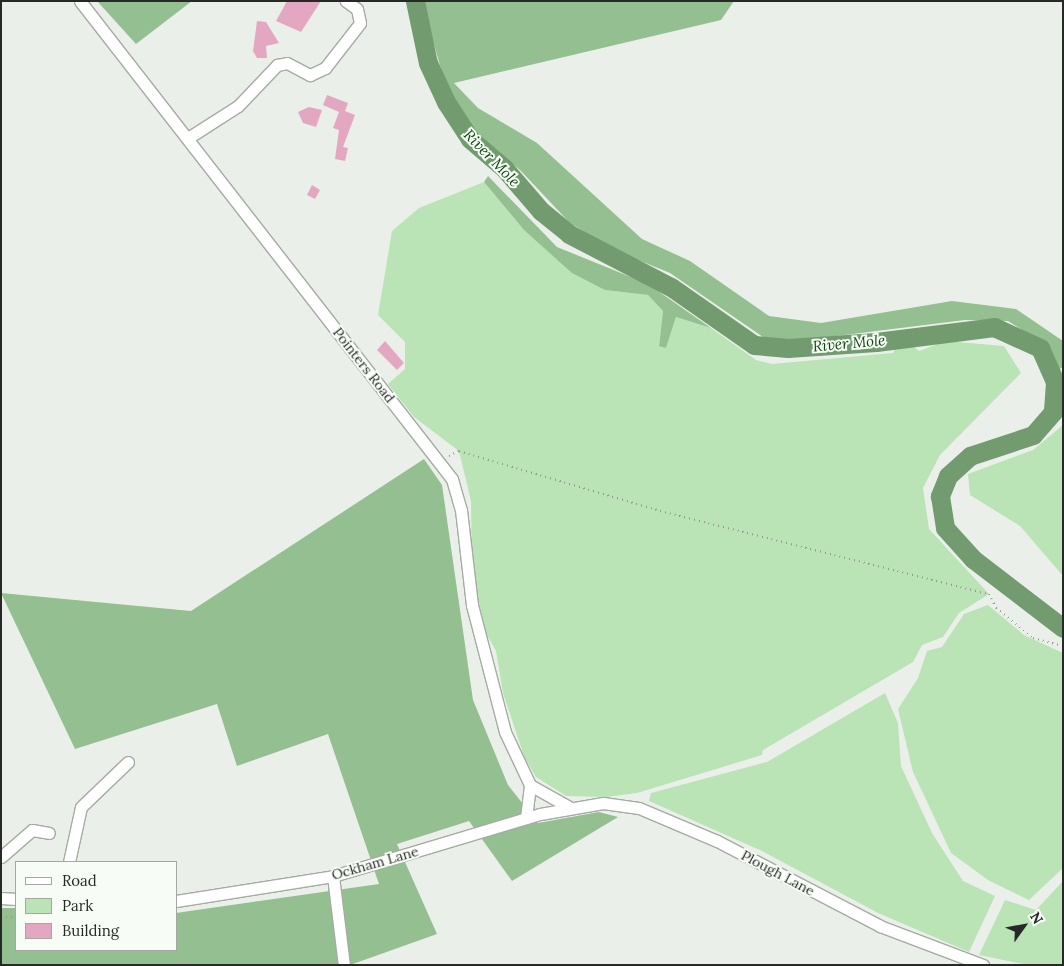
<!DOCTYPE html>
<html>
<head>
<meta charset="utf-8">
<style>
	body { margin:0 }
	#map { position:relative; width:1064px; height:966px; overflow:hidden; background:#eaf0e9; font-family:Lora,serif }
	div>[style] { position:absolute }
	.green>* { inset:0; background:#bae3b6 }
	.forest>* { inset:0; background:#94bf91 }
	.river>* { height:19px; margin:-9.5px; padding:0 9.5px; transform-origin:9.5px; border-radius:9.5px; background:#739b70 }
	.building>* { inset:0; background:#e4a7c1 }
	.path>* { height:2px; margin-top:-1px; transform-origin:0; background:repeating-linear-gradient(90deg,#929691 0 1px,transparent 0 5px) }
	.roads { filter:drop-shadow(1px 0 #a5aba4) drop-shadow(-1px 0 #a5aba4) drop-shadow(0 1px #a5aba4) drop-shadow(0 -1px #a5aba4) }
	.minor>* { height:11px; margin:-5.5px; padding:0 5.5px; transform-origin:5.5px; border-radius:5.5px; background:#fff }
	span { translate:-50% -50%; white-space:nowrap; text-align:center; line-height:1.15; -webkit-text-stroke:4px #f7fdf6; paint-order:stroke }
	.street-label { font-size:14px; color:#272927 }
	.water-label { font-size:15px; color:#0d490d; font-style:italic }
	.frame { position:absolute; inset:0; border:2px solid #272927; pointer-events:none }
	.legend { position:absolute; left:15px; top:861px; width:162px; height:90px; box-sizing:border-box; background:#f7fdf6; border:1px solid #a4a8a3; margin:0; padding:6px 9px; list-style:none; font-size:15px; color:#272927 }
	.legend li { display:flex; align-items:center; gap:10px; height:25px }
	.legend b { width:25px; border:1px solid #a4a8a3 }
	.north { position:absolute; left:999px; top:901px; width:50px; height:50px; -webkit-text-stroke:4px #f7fdf6; paint-order:stroke; rotate:58deg; font-size:14px; font-weight:700; line-height:20px; text-align:center; color:#272927 }
	.north::after { content:''; display:block; margin:auto; width:18px; height:22px; background:#272927; clip-path:polygon(50% 0,100% 100%,50% 72%,0 100%) }
</style>
</head>
<body>
<div id="map">
	<div class="green">
		<i style="clip-path:polygon(484px 182px,524px 230px,605px 290px,648px 295px,663px 311px,659px 345px,666px 348px,676px 317px,711px 328px,756px 360px,772px 364px,893px 353px,896px 347px,914px 347px,919px 351px,946px 341px,1004px 346px,1021px 373px,940px 455px,923px 488px,929px 529px,989px 594px,959px 613px,943px 637px,922px 645px,913px 662px,763px 750px,762px 755px,637px 793px,606px 797px,566px 796px,536px 777px,524px 756px,503px 693px,496px 651px,486px 633px,472px 572px,471px 501px,459px 451px,414px 417px,388px 384px,405px 369px,405px 342px,378px 315px,392px 231px,419px 208px)"></i>
		<i style="clip-path:polygon(1063px 425px,1063px 576px,1020px 526px,970px 495px,968px 474px,1033px 450px)"></i>
		<i style="clip-path:polygon(988px 605px,1024px 635px,1063px 653px,1063px 868px,1029px 900px,988px 880px,951px 853px,913px 772px,898px 709px,918px 678px,927px 651px,942px 647px,964px 614px)"></i>
		<i style="clip-path:polygon(885px 693px,898px 723px,901px 766px,932px 833px,963px 881px,995px 896px,969px 952px,878px 913px,762px 851px,649px 801px,651px 793px,767px 762px)"></i>
		<i style="clip-path:polygon(1063px 881px,1063px 965px,1028px 965px,979px 955px,1005px 900px,1036px 910px)"></i>
	</div>
	<div class="forest">
		<i style="clip-path:polygon(97px 1px,192px 1px,136px 44px)"></i>
		<i style="clip-path:polygon(422px 1px,734px 1px,721px 20px,454px 83px,478px 108px,537px 143px,642px 239px,690px 261px,769px 316px,821px 323px,952px 301px,1016px 309px,1063px 341px,1063px 367px,1058px 370px,1047px 345px,1008px 321px,965px 320px,796px 341px,763px 337px,670px 273px,609px 248px,569px 222px,520px 170px,477px 135px,446px 87px)"></i>
		<i style="clip-path:polygon(488px 176px,557px 247px,648px 284px,711px 328px,676px 317px,666px 348px,659px 346px,663px 311px,648px 295px,605px 290px,572px 273px,524px 230px,484px 182px)"></i>
		<i style="clip-path:polygon(424px 459px,442px 485px,473px 700px,508px 785px,538px 823px,599px 812px,618px 817px,512px 881px,469px 821px,397px 844px,437px 934px,350px 965px,1px 965px,1px 908px,16px 908px,16px 950px,176px 950px,176px 913px,379px 884px,328px 734px,237px 766px,217px 704px,75px 749px,1px 593px,191px 611px)"></i>
	</div>
	<div class="river">
		<i style="left:415px;top:1px;width:63px;rotate:78.2deg"></i>
		<i style="left:428px;top:63px;width:43px;rotate:65.2deg"></i>
		<i style="left:446px;top:102px;width:44px;rotate:57deg"></i>
		<i style="left:470px;top:139px;width:45px;rotate:40.5deg"></i>
		<i style="left:504px;top:168px;width:57px;rotate:49.3deg"></i>
		<i style="left:541px;top:211px;width:36px;rotate:39deg"></i>
		<i style="left:569px;top:234px;width:115px;rotate:27.5deg"></i>
		<i style="left:671px;top:287px;width:101px;rotate:34.9deg"></i>
		<i style="left:754px;top:345px;width:34px;rotate:5deg"></i>
		<i style="left:788px;top:348px;width:88px;rotate:-3.9deg"></i>
		<i style="left:876px;top:342px;width:119px;rotate:-7.2deg"></i>
		<i style="left:994px;top:327px;width:51px;rotate:24.5deg"></i>
		<i style="left:1040px;top:348px;width:37px;rotate:66deg"></i>
		<i style="left:1055px;top:382px;width:30px;rotate:94deg"></i>
		<i style="left:1053px;top:412px;width:30px;rotate:131deg"></i>
		<i style="left:1033px;top:435px;width:66px;rotate:161.6deg"></i>
		<i style="left:970px;top:456px;width:30px;rotate:138deg"></i>
		<i style="left:948px;top:476px;width:22px;rotate:112deg"></i>
		<i style="left:940px;top:496px;width:32px;rotate:81deg"></i>
		<i style="left:945px;top:528px;width:42px;rotate:47.9deg"></i>
		<i style="left:973px;top:559px;width:113px;rotate:37.5deg"></i>
	</div>
	<div class="building">
		<i style="clip-path:polygon(287px 1px,321px 1px,301px 32px,276px 21px)"></i>
		<i style="clip-path:polygon(257px 21px,266px 22px,279px 43px,266px 46px,267px 58px,257px 58px,253px 51px)"></i>
		<i style="clip-path:polygon(327px 95px,348px 103px,345px 111px,355px 115px,343px 147px,348px 148px,345px 161px,335px 159px,339px 130px,333px 128px,339px 112px,323px 105px)"></i>
		<i style="clip-path:polygon(309px 107px,322px 110px,316px 127px,303px 123px,298px 112px)"></i>
		<i style="clip-path:polygon(312px 185px,320px 190px,315px 199px,307px 195px)"></i>
		<i style="clip-path:polygon(385px 341px,404px 363px,397px 370px,377px 350px)"></i>
	</div>
	<div class="path">
		<i style="left:449px;top:456px;width:11px;rotate:-27deg"></i>
		<i style="left:459px;top:451px;width:210px;rotate:16.6deg"></i>
		<i style="left:660px;top:511px;width:339px;rotate:14.2deg"></i>
		<i style="left:989px;top:594px;width:16px;rotate:63deg"></i>
		<i style="left:996px;top:608px;width:48px;rotate:39deg"></i>
		<i style="left:1033px;top:638px;width:31px;rotate:15deg"></i>
		<i style="left:1px;top:917px;width:15px"></i>
	</div>
	<div class="roads">
		<div class="minor">
			<i style="left:80px;top:1px;width:606px;rotate:52.11deg"></i>
			<i style="left:452px;top:479px;width:32px;rotate:74deg"></i>
			<i style="left:461px;top:510px;width:96px;rotate:83.4deg"></i>
			<i style="left:472px;top:605px;width:131px;rotate:75.4deg"></i>
			<i style="left:505px;top:732px;width:59px;rotate:64.7deg"></i>
			<i style="left:530px;top:785px;width:45px;rotate:29.4deg"></i>
			<i style="left:188px;top:138px;width:59px;rotate:-32.6deg"></i>
			<i style="left:238px;top:106px;width:57px;rotate:-46.4deg"></i>
			<i style="left:277px;top:65px;width:10px;rotate:-11deg"></i>
			<i style="left:287px;top:63px;width:26px;rotate:28deg"></i>
			<i style="left:310px;top:75px;width:17px;rotate:-25deg"></i>
			<i style="left:325px;top:68px;width:57px;rotate:-52.1deg"></i>
			<i style="left:360px;top:23px;width:14px;rotate:-102deg"></i>
			<i style="left:357px;top:9px;width:14px;rotate:-144deg"></i>
			<i style="left:526px;top:818px;width:33px;rotate:-83deg"></i>
			<i style="left:1px;top:857px;width:41px;rotate:-41.1deg"></i>
			<i style="left:32px;top:830px;width:17px;rotate:10deg"></i>
			<i style="left:69px;top:862px;width:56px;rotate:-77.7deg"></i>
			<i style="left:81px;top:807px;width:65px;rotate:-43.8deg"></i>
			<i style="left:333px;top:876px;width:90px;rotate:83deg"></i>
			<i style="left:1px;top:898px;width:15px;rotate:4deg"></i>
			<i style="left:176px;top:901px;width:159px;rotate:-9deg"></i>
			<i style="left:333px;top:876px;width:216px;rotate:-16.7deg"></i>
			<i style="left:540px;top:814px;width:64px;rotate:-9.9deg"></i>
			<i style="left:603px;top:803px;width:36px;rotate:8deg"></i>
			<i style="left:639px;top:808px;width:85px;rotate:22.9deg"></i>
			<i style="left:717px;top:841px;width:184px;rotate:27.5deg"></i>
			<i style="left:880px;top:926px;width:110px;rotate:20.7deg"></i>
		</div>
	</div>
	<div class="street-label">
		<span style="left:364px;top:365px;rotate:52deg">Pointers Road</span>
		<span style="left:375px;top:863px;rotate:-16deg">Ockham Lane</span>
		<span style="left:778px;top:873px;rotate:28deg">Plough Lane</span>
	</div>
	<div class="water-label">
		<span style="left:492px;top:158px;rotate:46deg">River Mole</span>
		<span style="left:849px;top:343px;rotate:-5deg">River Mole</span>
	</div>
	<div class="frame"></div>
	<ul class="legend">
	<li><b style="height:6px;background:#fff"></b>Road</li>
	<li><b style="height:14px;background:#bae3b6"></b>Park</li>
	<li><b style="height:14px;background:#e4a7c1"></b>Building</li>
	</ul>
	<div class="north">N</div>
</div>
</body>
</html>
